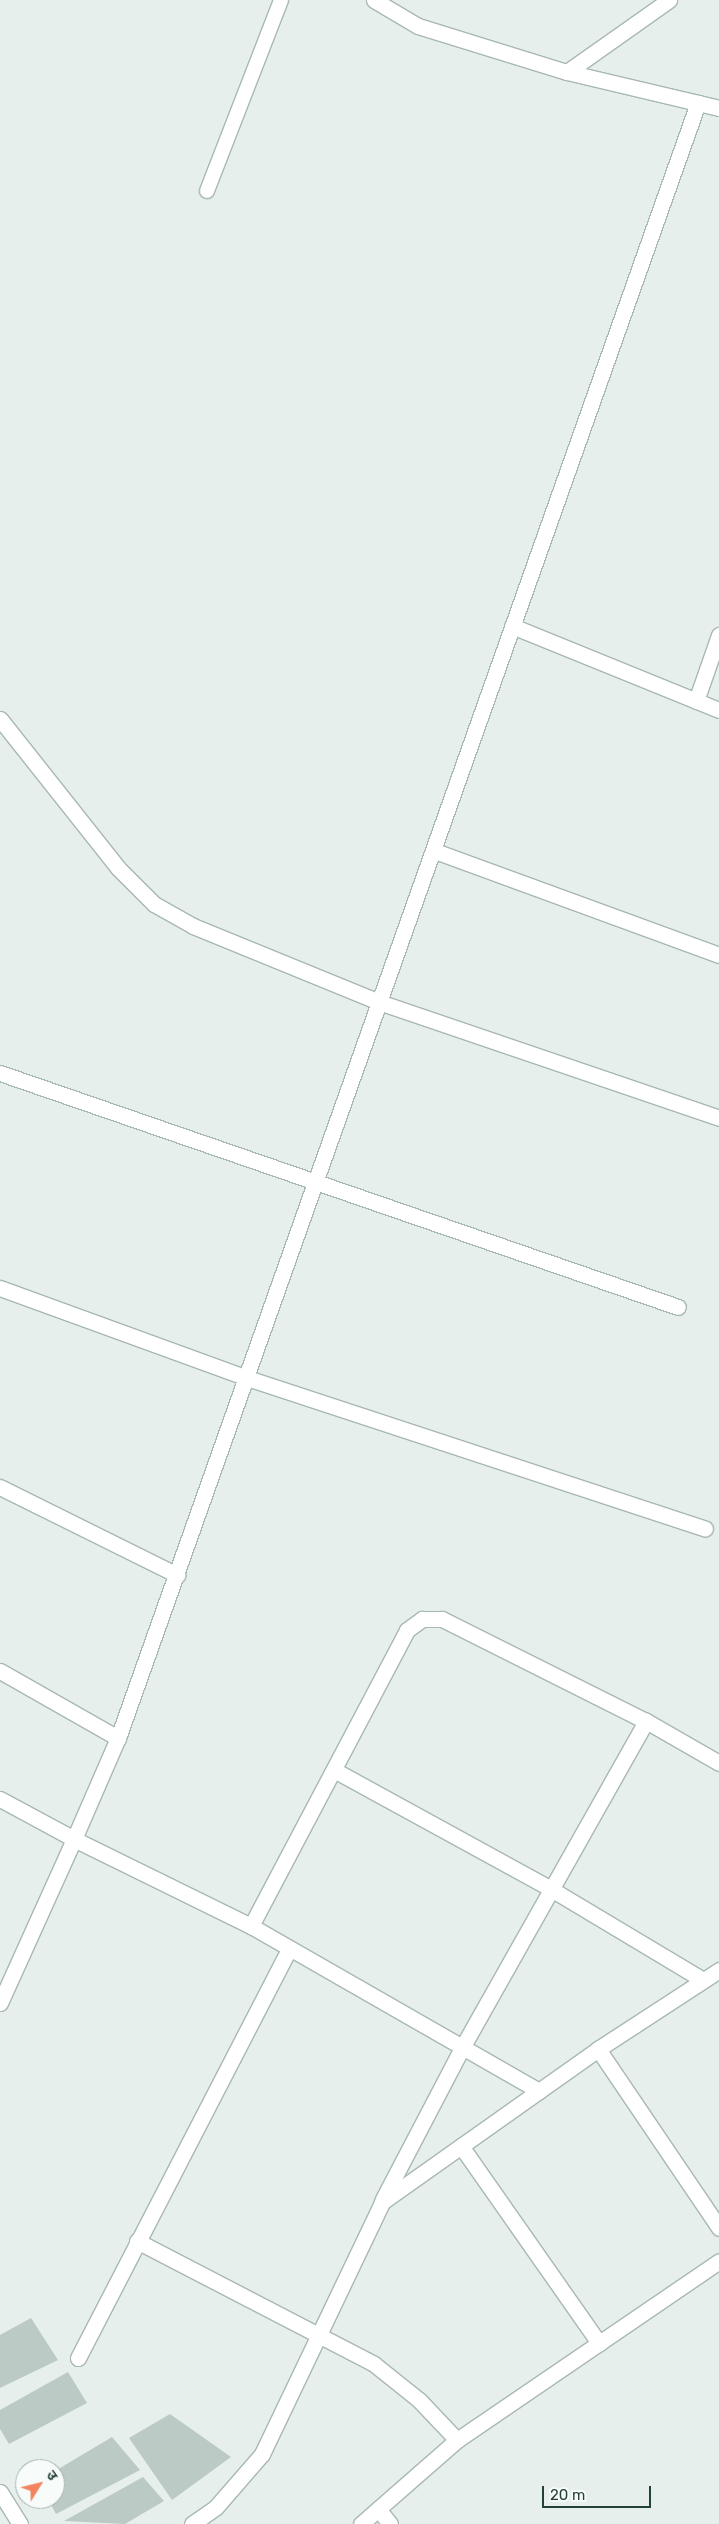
<!DOCTYPE html>
<html>
<head>
<meta charset="utf-8">
<style>
	body { margin:0 }
	#map { position:relative; width:719px; height:2524px; overflow:hidden; background:#e6efeb; font-family:Rubik,"Noto Sans Devanagari",sans-serif }
	div>[style] { position:absolute }
	.building>* { inset:0; background:#bbcac4 }
	.roads { filter:drop-shadow(1px 0 #a8b8b2) drop-shadow(-1px 0 #a8b8b2) drop-shadow(0 1px #a8b8b2) drop-shadow(0 -1px #a8b8b2) }
	.lane>* { height:14px; margin:-7px; padding:0 7px; transform-origin:7px; border-radius:7px; background:#fff }
	.street>* { height:15px; margin:-7.5px; padding:0 7.5px; transform-origin:7.5px; border-radius:7.5px; background:#fff }
	span { translate:-50% -50%; white-space:nowrap; text-align:center; line-height:1.15; -webkit-text-stroke:4.5px #f7fbf9; paint-order:stroke }
	.north { position:absolute; left:15px; top:2459px; width:50px; height:50px; box-sizing:border-box; background:#f7fbf9; border:1px solid #a3b1ad; border-radius:50%; rotate:54deg; font-size:14px; font-weight:700; line-height:20px; text-align:center; color:#24423a }
	.north::after { content:''; display:block; margin:auto; width:18px; height:22px; background:#f4845f; clip-path:polygon(50% 0,100% 100%,50% 72%,0 100%) }
	.scale { position:absolute; left:542px; top:2486px; width:109px; height:22px; box-sizing:border-box; border:2px solid #24423a; border-top:0; padding-left:6px; font-size:15px; line-height:18px; white-space:nowrap; color:#24423a; -webkit-text-stroke:4px #f7fbf9; paint-order:stroke }
</style>
</head>
<body>
<div id="map">
	<div class="building">
		<i style="clip-path:polygon(31px 2318px,58px 2360px,0 2388px,0 2335px)"></i>
		<i style="clip-path:polygon(68px 2372px,87px 2403px,9px 2444px,0 2429px,0 2410px)"></i>
		<i style="clip-path:polygon(170px 2414px,231px 2457px,172px 2500px,129px 2438px)"></i>
		<i style="clip-path:polygon(112px 2437px,140px 2470px,56px 2514px,48px 2499px,55px 2499px,55px 2471px)"></i>
		<i style="clip-path:polygon(143px 2477px,164px 2501px,125px 2524px,64px 2521px)"></i>
	</div>
	<div class="roads">
		<div class="lane">
			<i style="left:207px;top:191px;width:205px;rotate:-68.8deg"></i>
		</div>
		<div class="street">
			<i style="left:374px;top:0;width:51px;rotate:30.6deg"></i>
			<i style="left:418px;top:26px;width:156px;rotate:17.2deg"></i>
			<i style="left:567px;top:72px;width:156px;rotate:13.3deg"></i>
			<i style="left:567px;top:72px;width:125px;rotate:-35.2deg"></i>
			<i style="left:512px;top:626px;width:223px;rotate:22.1deg"></i>
			<i style="left:696px;top:701px;width:70px;rotate:-70.8deg"></i>
			<i style="left:0;top:719px;width:190px;rotate:51.6deg"></i>
			<i style="left:118px;top:868px;width:51px;rotate:45deg"></i>
			<i style="left:154px;top:904px;width:45px;rotate:29.4deg"></i>
			<i style="left:193px;top:926px;width:201px;rotate:22.2deg"></i>
			<i style="left:379px;top:1002px;width:359px;rotate:18.8deg"></i>
			<i style="left:435px;top:851px;width:302px;rotate:20.1deg"></i>
			<i style="left:0;top:1073px;width:717px;rotate:19.04deg"></i>
			<i style="left:0;top:1288px;width:263px;rotate:20deg"></i>
			<i style="left:247px;top:1378px;width:482px;rotate:18.2deg"></i>
			<i style="left:0;top:1487px;width:198px;rotate:26.4deg"></i>
			<i style="left:0;top:1671px;width:136px;rotate:29.6deg"></i>
			<i style="left:334px;top:1770px;width:247px;rotate:28.7deg"></i>
			<i style="left:551px;top:1889px;width:177px;rotate:30.9deg"></i>
			<i style="left:0;top:1799px;width:84px;rotate:28.4deg"></i>
			<i style="left:74px;top:1839px;width:110px;rotate:-66.5deg"></i>
			<i style="left:118px;top:1738px;width:1735px;rotate:-70.47deg"></i>
			<i style="left:251px;top:1926px;width:335px;rotate:-62.2deg"></i>
			<i style="left:407px;top:1630px;width:19px;rotate:-36deg"></i>
			<i style="left:422px;top:1619px;width:20px"></i>
			<i style="left:442px;top:1619px;width:228px;rotate:26.6deg"></i>
			<i style="left:646px;top:1721px;width:84px;rotate:29.9deg"></i>
			<i style="left:0;top:2003px;width:180px;rotate:-65.7deg"></i>
			<i style="left:74px;top:1839px;width:197px;rotate:26.2deg"></i>
			<i style="left:251px;top:1926px;width:332px;rotate:29.8deg"></i>
			<i style="left:598px;top:2049px;width:216px;rotate:55.9deg"></i>
			<i style="left:461px;top:2146px;width:241px;rotate:55deg"></i>
			<i style="left:383px;top:2199px;width:173px;rotate:-62.4deg"></i>
			<i style="left:463px;top:2046px;width:373px;rotate:-60.6deg"></i>
			<i style="left:137px;top:2241px;width:267px;rotate:27.4deg"></i>
			<i style="left:374px;top:2364px;width:58px;rotate:38.7deg"></i>
			<i style="left:419px;top:2400px;width:55px;rotate:46.5deg"></i>
			<i style="left:78px;top:2358px;width:460px;rotate:-62.7deg"></i>
			<i style="left:0;top:2492px;width:38px;rotate:58deg"></i>
			<i style="left:378px;top:2509px;width:19px;rotate:51deg"></i>
			<i style="left:192px;top:2524px;width:29px;rotate:-35deg"></i>
			<i style="left:216px;top:2507px;width:70px;rotate:-49deg"></i>
			<i style="left:262px;top:2454px;width:279px;rotate:-64.5deg"></i>
			<i style="left:382px;top:2202px;width:265px;rotate:-35.3deg"></i>
			<i style="left:598px;top:2049px;width:145px;rotate:-33.1deg"></i>
			<i style="left:361px;top:2524px;width:128px;rotate:-41.2deg"></i>
			<i style="left:457px;top:2440px;width:317px;rotate:-34.3deg"></i>
		</div>
	</div>
	<div class="north">उ</div>
	<div class="scale">20 m</div>
</div>
</body>
</html>
